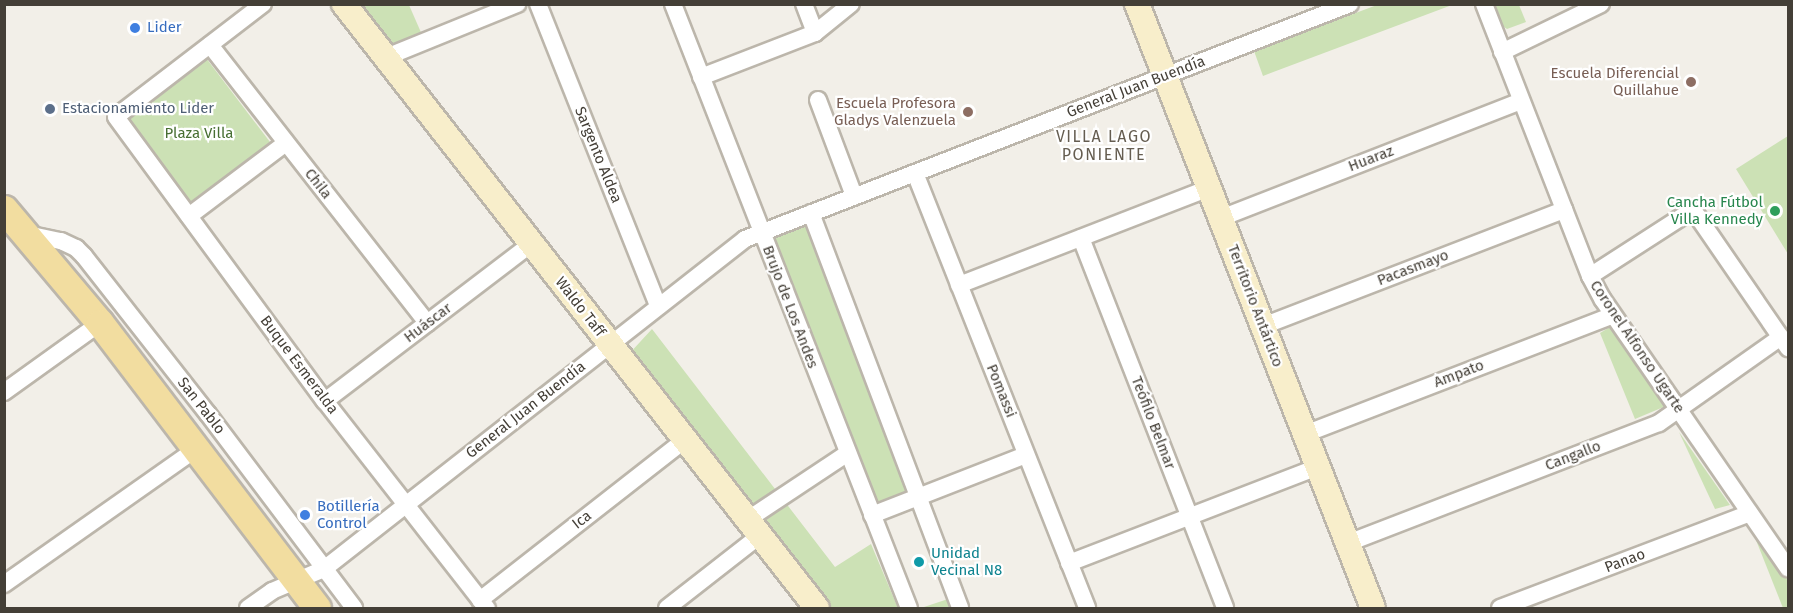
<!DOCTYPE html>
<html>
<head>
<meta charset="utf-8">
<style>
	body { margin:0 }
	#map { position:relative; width:1793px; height:613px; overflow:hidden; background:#f2efe8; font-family:"Fira Sans",sans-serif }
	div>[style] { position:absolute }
	.green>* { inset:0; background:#cce1b5 }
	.roads { filter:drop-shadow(2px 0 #bcb6ab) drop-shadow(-2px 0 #bcb6ab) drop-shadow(0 2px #bcb6ab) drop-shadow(0 -2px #bcb6ab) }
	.street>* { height:16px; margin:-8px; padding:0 8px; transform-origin:8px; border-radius:8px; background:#fff }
	.secondary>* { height:24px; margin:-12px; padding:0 12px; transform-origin:12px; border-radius:12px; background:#f8eecb }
	.primary>* { height:27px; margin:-13.5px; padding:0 13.5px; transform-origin:13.5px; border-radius:13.5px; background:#f2dda0 }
	.dots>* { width:16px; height:16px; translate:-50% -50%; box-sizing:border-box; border:3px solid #fff; border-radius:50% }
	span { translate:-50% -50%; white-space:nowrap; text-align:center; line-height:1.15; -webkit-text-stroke:4.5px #fff; paint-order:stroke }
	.shop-label { font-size:15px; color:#366cbe }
	.left { translate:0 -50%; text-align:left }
	.education-label { font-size:15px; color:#785e54 }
	.right { translate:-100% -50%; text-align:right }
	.street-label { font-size:15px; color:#443f37 }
	.service-label { font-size:15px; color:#4e5e75 }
	.park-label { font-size:15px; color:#476e32 }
	.leisure-label { font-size:15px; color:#27864d }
	.culture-label { font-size:15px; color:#0d838f }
	.neighbourhood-label { font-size:16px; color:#655d50; letter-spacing:1.5px }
	.frame { position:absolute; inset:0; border:6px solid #443f37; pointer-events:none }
</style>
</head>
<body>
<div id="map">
	<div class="green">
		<i style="clip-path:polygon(355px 5px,409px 5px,423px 37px,391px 51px)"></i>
		<i style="clip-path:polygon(1377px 5px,1452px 5px,1263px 76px,1254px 51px)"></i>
		<i style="clip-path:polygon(1490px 5px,1519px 5px,1526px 22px,1507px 29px,1498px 23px)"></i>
		<i style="clip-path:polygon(206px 58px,270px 142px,189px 207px,126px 119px)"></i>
		<i style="clip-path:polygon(1788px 136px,1788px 254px,1736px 169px)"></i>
		<i style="clip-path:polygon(808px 223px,913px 496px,878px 507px,771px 237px)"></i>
		<i style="clip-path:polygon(1610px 327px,1666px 406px,1635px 419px,1600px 333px)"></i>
		<i style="clip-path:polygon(652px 329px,835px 567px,871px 544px,898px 608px,825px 608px,628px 355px)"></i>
		<i style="clip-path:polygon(1679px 432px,1730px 505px,1715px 509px)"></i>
		<i style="clip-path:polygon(1752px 530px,1788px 581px,1788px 608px,1783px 608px)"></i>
		<i style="clip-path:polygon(948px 599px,952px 608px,921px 608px)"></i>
	</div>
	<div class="roads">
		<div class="street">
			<i style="left:263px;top:4px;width:185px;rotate:142.5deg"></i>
			<i style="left:116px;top:117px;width:353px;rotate:53.7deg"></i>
			<i style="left:325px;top:401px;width:263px;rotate:52deg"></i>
			<i style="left:538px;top:4px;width:325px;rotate:68.3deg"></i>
			<i style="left:673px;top:4px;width:648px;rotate:68.66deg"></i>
			<i style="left:804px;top:4px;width:31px;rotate:69deg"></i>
			<i style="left:1484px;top:4px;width:292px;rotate:68.7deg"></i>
			<i style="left:1590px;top:276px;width:27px;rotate:62deg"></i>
			<i style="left:1603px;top:300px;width:326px;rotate:55.4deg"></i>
			<i style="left:210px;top:45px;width:353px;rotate:52deg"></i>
			<i style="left:1502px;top:52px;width:110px;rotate:-25.9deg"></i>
			<i style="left:384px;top:58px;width:144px;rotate:-22.1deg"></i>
			<i style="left:701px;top:77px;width:122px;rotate:-21.1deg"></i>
			<i style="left:815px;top:33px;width:46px;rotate:-38.9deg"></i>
			<i style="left:818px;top:100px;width:103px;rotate:69.4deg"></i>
			<i style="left:915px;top:173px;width:468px;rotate:68.4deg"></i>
			<i style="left:811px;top:213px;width:422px;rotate:69.3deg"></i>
			<i style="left:189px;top:216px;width:121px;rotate:-37deg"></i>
			<i style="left:1221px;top:218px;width:322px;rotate:-21.3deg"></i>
			<i style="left:27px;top:234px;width:35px;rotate:12deg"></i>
			<i style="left:61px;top:241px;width:17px;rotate:25deg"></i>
			<i style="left:76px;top:248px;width:11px;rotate:45deg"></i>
			<i style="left:84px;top:256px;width:201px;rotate:51.9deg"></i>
			<i style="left:208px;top:414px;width:243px;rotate:53deg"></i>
			<i style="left:1081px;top:238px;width:397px;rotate:68.7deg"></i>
			<i style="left:1590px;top:276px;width:120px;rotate:-32.8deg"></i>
			<i style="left:1691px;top:211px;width:6px;rotate:31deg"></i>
			<i style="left:1696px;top:214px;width:163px;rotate:55.5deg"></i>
			<i style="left:959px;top:285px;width:268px;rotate:-21.2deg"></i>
			<i style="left:1263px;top:326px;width:323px;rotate:-21.1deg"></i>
			<i style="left:4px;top:392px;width:118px;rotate:-35.7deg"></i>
			<i style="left:325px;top:401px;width:259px;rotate:-37.3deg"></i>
			<i style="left:1305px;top:434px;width:330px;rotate:-21.1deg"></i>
			<i style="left:872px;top:515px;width:165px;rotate:-21.3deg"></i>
			<i style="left:747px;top:520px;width:121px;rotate:-33.6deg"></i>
			<i style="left:1348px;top:543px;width:333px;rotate:-21.1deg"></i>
			<i style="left:1659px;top:423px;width:149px;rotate:-35.2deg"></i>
			<i style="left:1069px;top:563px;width:267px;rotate:-21.1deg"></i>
			<i style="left:4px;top:584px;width:235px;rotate:-35.1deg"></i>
			<i style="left:480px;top:600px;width:260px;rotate:-38deg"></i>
			<i style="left:248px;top:608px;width:29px;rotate:-35deg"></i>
			<i style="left:272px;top:591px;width:56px;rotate:-22.9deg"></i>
			<i style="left:324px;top:569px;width:535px;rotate:-38.09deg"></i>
			<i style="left:745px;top:239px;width:649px;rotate:-21.23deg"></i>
			<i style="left:667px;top:608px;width:117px;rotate:-38deg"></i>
			<i style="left:1500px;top:608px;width:267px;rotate:-20.8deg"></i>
		</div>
		<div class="secondary">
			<i style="left:344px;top:4px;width:767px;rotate:51.94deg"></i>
			<i style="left:1137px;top:4px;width:648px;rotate:68.66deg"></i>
		</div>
		<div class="primary">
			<i style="left:4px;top:209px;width:149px;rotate:49.9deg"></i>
			<i style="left:100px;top:323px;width:358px;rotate:52.7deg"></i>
		</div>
	</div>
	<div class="dots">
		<i style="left:135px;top:28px;background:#3f7fe0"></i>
		<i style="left:1691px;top:82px;background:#8d6e63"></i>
		<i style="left:50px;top:109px;background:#5c6f8a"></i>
		<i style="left:968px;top:112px;background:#8d6e63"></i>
		<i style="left:1775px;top:211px;background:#2e9e5b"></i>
		<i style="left:305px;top:515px;background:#3f7fe0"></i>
		<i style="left:919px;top:562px;background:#0f9aa8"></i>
	</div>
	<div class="shop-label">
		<span class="left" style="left:147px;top:28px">Lider</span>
		<span class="left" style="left:317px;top:515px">Botillería<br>Control</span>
	</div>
	<div class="education-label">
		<span class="right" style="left:1679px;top:82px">Escuela Diferencial<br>Quillahue</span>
		<span class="right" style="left:956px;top:112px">Escuela Profesora<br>Gladys Valenzuela</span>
	</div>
	<div class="street-label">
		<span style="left:1136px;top:87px;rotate:-21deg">General Juan Buendía</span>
		<span style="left:598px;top:155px;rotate:68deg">Sargento Aldea</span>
		<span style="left:1371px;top:159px;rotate:-21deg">Huaraz</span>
		<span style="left:318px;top:184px;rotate:52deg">Chila</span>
		<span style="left:1413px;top:268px;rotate:-21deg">Pacasmayo</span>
		<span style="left:1255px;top:306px;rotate:69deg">Territorio Antártico</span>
		<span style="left:580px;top:307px;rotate:52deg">Waldo Taff</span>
		<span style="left:790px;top:307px;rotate:69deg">Brujo de Los Andes</span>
		<span style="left:428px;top:323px;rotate:-37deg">Huáscar</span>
		<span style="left:1637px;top:347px;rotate:56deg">Coronel Alfonso Ugarte</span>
		<span style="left:299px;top:365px;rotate:53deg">Buque Esmeralda</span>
		<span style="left:1459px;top:374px;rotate:-21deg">Ampato</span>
		<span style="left:1001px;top:391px;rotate:68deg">Pomassi</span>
		<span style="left:201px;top:406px;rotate:52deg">San Pablo</span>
		<span style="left:526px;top:410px;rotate:-38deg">General Juan Buendía</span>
		<span style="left:1153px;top:423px;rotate:69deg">Teófilo Belmar</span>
		<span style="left:1573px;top:456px;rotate:-21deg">Cangallo</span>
		<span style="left:582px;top:520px;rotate:-38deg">Ica</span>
		<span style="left:1625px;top:561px;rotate:-21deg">Panao</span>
	</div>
	<div class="service-label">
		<span class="left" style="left:62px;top:109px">Estacionamiento Lider</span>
	</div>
	<div class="park-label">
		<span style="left:199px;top:134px">Plaza Villa</span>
	</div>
	<div class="leisure-label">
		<span class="right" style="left:1763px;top:211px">Cancha Fútbol<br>Villa Kennedy</span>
	</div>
	<div class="culture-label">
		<span class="left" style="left:931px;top:562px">Unidad<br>Vecinal N8</span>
	</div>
	<div class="neighbourhood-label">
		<span style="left:1104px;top:146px">VILLA LAGO<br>PONIENTE</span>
	</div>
	<div class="frame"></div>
</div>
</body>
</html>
